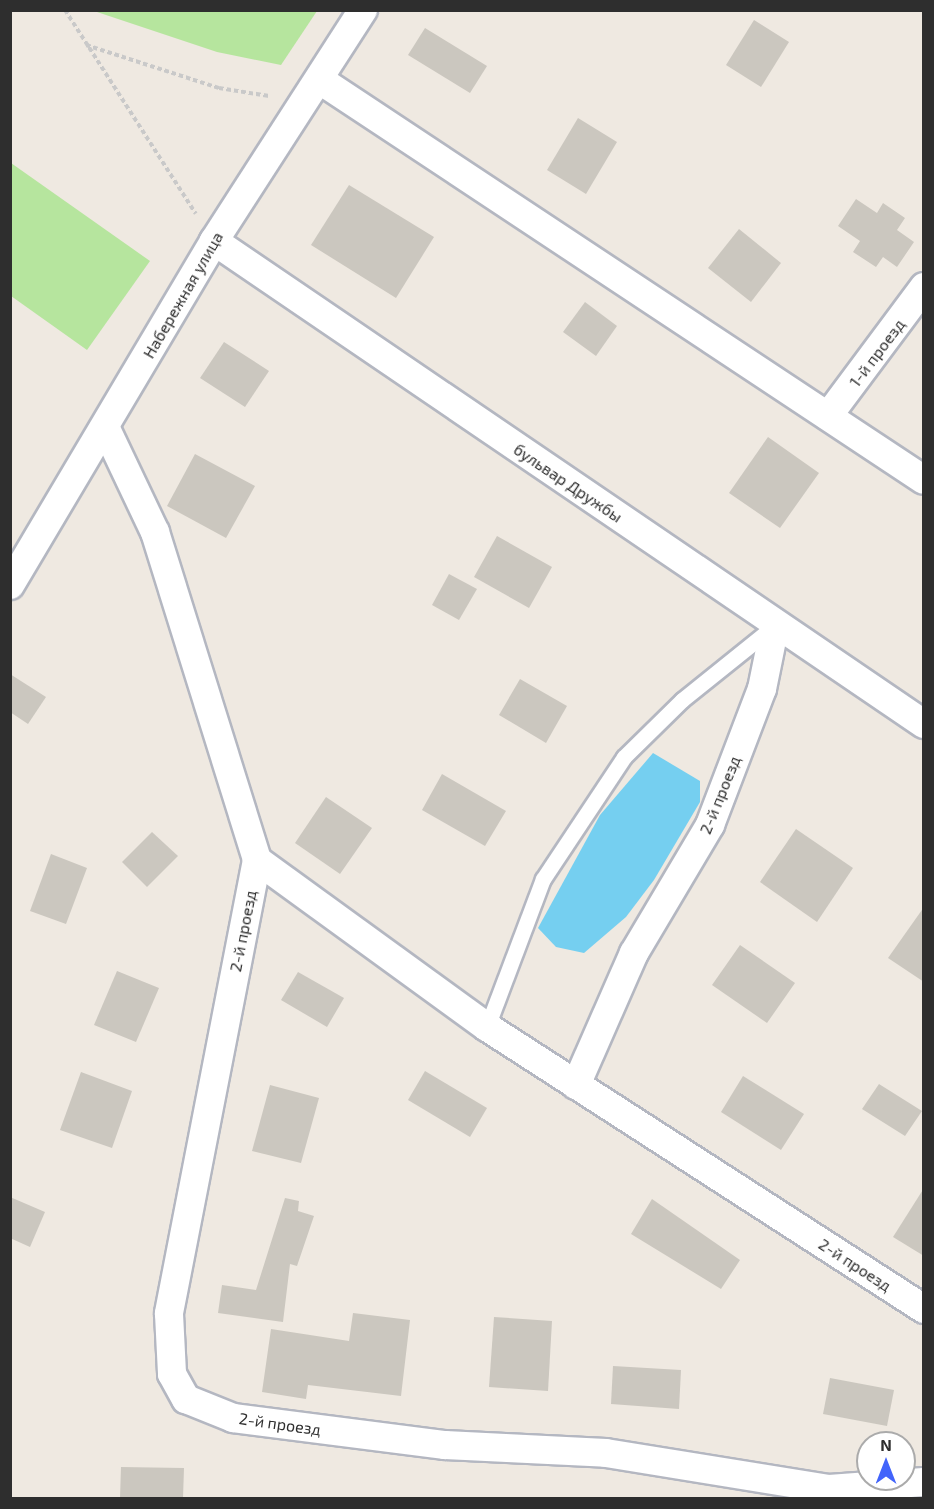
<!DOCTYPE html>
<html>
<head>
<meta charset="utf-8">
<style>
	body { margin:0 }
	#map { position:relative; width:934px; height:1509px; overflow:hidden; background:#efe9e1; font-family:"Exo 2",sans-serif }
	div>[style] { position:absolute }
	.green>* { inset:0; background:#b6e59e }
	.water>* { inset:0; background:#75cff0 }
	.building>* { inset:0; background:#cbc7bf }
	.path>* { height:4px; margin-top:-2px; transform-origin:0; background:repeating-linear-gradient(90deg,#c9c9c9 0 4.5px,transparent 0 7.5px) }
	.roads { filter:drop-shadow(2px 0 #b4b7c1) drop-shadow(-2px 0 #b4b7c1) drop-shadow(0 2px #b4b7c1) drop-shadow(0 -2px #b4b7c1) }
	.service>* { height:15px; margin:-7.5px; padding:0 7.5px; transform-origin:7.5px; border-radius:7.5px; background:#fff }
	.minor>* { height:28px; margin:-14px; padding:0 14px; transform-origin:14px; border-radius:14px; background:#fff }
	span { translate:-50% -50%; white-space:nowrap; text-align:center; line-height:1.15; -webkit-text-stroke:4.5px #fff; paint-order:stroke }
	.street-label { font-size:16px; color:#2e2e2e }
	.frame { position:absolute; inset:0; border:12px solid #2e2e2e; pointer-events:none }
	.north { position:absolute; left:856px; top:1431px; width:60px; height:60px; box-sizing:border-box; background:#fff; border:2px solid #ababab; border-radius:50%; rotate:0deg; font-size:16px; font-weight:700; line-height:24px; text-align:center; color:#2e2e2e }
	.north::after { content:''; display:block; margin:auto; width:21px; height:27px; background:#4264fb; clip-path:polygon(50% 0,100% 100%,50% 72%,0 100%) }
</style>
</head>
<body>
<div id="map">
	<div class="green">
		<i style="clip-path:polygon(94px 11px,317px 10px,317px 11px,281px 65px,217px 52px)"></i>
		<i style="clip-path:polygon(11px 163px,150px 261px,87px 350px,11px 296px)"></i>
	</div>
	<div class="water">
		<i style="clip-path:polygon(653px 753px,700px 781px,700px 802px,654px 880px,626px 917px,584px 953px,556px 947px,538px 928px,600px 815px)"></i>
	</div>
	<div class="building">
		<i style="clip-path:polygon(754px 20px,789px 42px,761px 87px,726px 65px)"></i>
		<i style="clip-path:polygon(425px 28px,487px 66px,470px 93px,408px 55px)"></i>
		<i style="clip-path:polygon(578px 118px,617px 142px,586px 194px,547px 170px)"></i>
		<i style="clip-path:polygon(349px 185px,434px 237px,396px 298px,311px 245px)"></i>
		<i style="clip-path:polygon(856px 199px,877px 213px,883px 203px,905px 218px,897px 230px,914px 242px,897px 267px,883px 257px,876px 267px,853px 252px,860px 241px,838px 226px)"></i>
		<i style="clip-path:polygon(739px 229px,781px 263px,751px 302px,708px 268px)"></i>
		<i style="clip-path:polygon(585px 302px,617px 326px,596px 356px,563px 332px)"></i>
		<i style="clip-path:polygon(224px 342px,269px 371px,245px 407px,200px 378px)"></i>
		<i style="clip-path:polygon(768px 437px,819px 473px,780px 528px,729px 493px)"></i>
		<i style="clip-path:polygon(195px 454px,255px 486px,226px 538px,167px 506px)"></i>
		<i style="clip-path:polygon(497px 536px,552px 567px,529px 608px,474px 577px)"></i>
		<i style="clip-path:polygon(449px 574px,477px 589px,459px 620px,432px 605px)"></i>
		<i style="clip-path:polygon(10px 674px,46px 697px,28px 724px,10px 712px)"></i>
		<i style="clip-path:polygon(520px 679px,567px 706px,546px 743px,499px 715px)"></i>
		<i style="clip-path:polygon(442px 774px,506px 811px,485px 846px,422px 810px)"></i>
		<i style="clip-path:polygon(326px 797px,372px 828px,340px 874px,295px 843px)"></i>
		<i style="clip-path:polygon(796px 829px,853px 868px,817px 922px,760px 882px)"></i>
		<i style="clip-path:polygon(152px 832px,178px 856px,147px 887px,122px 862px)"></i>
		<i style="clip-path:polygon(51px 854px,87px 868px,66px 924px,30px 911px)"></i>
		<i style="clip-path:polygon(924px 907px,924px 982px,888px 958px)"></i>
		<i style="clip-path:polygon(740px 945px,795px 983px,767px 1023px,712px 985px)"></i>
		<i style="clip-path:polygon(117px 971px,159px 988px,136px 1042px,94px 1025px)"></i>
		<i style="clip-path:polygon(298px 972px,344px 998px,327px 1027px,281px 1000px)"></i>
		<i style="clip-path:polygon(425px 1071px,487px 1108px,470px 1137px,408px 1100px)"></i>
		<i style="clip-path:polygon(81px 1072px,132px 1091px,112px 1148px,60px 1130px)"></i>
		<i style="clip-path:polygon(743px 1076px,804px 1114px,781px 1150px,721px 1112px)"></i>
		<i style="clip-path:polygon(879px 1084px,922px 1111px,905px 1136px,862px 1109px)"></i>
		<i style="clip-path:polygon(270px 1085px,319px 1098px,301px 1163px,252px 1151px)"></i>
		<i style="clip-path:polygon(924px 1188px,924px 1256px,893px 1237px)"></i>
		<i style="clip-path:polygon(10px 1197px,45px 1212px,30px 1247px,10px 1238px)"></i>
		<i style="clip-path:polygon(285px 1198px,299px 1201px,298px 1211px,314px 1216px,297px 1266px,290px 1264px,283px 1322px,218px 1313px,222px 1285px,256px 1290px)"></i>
		<i style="clip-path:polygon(652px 1199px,740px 1260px,721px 1289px,631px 1234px)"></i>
		<i style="clip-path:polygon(353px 1313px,410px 1320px,401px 1396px,308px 1385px,306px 1399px,262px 1392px,271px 1329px,349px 1341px)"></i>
		<i style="clip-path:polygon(494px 1317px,552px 1321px,548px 1391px,489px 1387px)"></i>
		<i style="clip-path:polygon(613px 1366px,681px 1370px,679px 1409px,611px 1404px)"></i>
		<i style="clip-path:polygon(830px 1378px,894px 1390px,887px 1426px,823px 1414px)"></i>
		<i style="clip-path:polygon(121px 1467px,184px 1468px,183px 1498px,120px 1498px)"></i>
	</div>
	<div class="path">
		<i style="left:65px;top:10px;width:242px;rotate:57.3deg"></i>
		<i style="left:86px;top:45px;width:140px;rotate:17.9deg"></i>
		<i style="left:219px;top:88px;width:51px;rotate:9.1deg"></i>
	</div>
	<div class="roads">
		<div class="service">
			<i style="left:487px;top:1027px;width:158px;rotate:-69.3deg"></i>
			<i style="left:543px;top:879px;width:146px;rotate:-56.4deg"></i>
			<i style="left:624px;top:757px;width:81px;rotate:-44.5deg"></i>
			<i style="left:682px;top:700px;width:118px;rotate:-38.8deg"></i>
		</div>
		<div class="minor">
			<i style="left:320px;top:80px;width:724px;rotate:33.51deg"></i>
			<i style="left:214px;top:241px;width:859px;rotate:34.23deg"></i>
			<i style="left:828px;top:416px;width:161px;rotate:-53.3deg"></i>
			<i style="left:106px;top:429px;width:114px;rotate:64.6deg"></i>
			<i style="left:155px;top:532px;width:343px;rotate:72.7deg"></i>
			<i style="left:257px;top:860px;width:284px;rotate:36deg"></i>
			<i style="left:487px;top:1027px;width:520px;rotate:32.83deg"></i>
			<i style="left:10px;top:585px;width:400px;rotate:-59.3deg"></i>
			<i style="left:214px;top:241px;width:275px;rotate:-57.2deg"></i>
			<i style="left:257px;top:860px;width:462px;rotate:101deg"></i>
			<i style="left:169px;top:1314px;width:60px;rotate:87.1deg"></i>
			<i style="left:172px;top:1374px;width:29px;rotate:61deg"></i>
			<i style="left:186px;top:1399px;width:51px;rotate:22deg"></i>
			<i style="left:233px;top:1418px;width:214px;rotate:7.3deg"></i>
			<i style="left:445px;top:1445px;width:161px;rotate:2.8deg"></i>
			<i style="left:606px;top:1453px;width:226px;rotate:9.2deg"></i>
			<i style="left:829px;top:1489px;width:95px;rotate:-4.2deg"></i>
			<i style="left:576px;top:1085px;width:144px;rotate:-66.3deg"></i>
			<i style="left:634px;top:953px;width:149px;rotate:-59.3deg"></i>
			<i style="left:710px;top:825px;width:146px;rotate:-69.1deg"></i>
			<i style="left:762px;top:689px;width:65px;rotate:-78.5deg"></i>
		</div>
	</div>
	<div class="street-label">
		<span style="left:183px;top:295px;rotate:-60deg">Набережная улица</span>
		<span style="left:877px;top:353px;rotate:-53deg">1-й проезд</span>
		<span style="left:568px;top:483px;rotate:34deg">бульвар Дружбы</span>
		<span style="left:720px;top:795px;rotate:-68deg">2-й проезд</span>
		<span style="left:243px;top:931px;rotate:-79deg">2-й проезд</span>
		<span style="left:855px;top:1265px;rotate:33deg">2-й проезд</span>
		<span style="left:280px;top:1424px;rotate:8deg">2-й проезд</span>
	</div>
	<div class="frame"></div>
	<div class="north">N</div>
</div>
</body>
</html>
